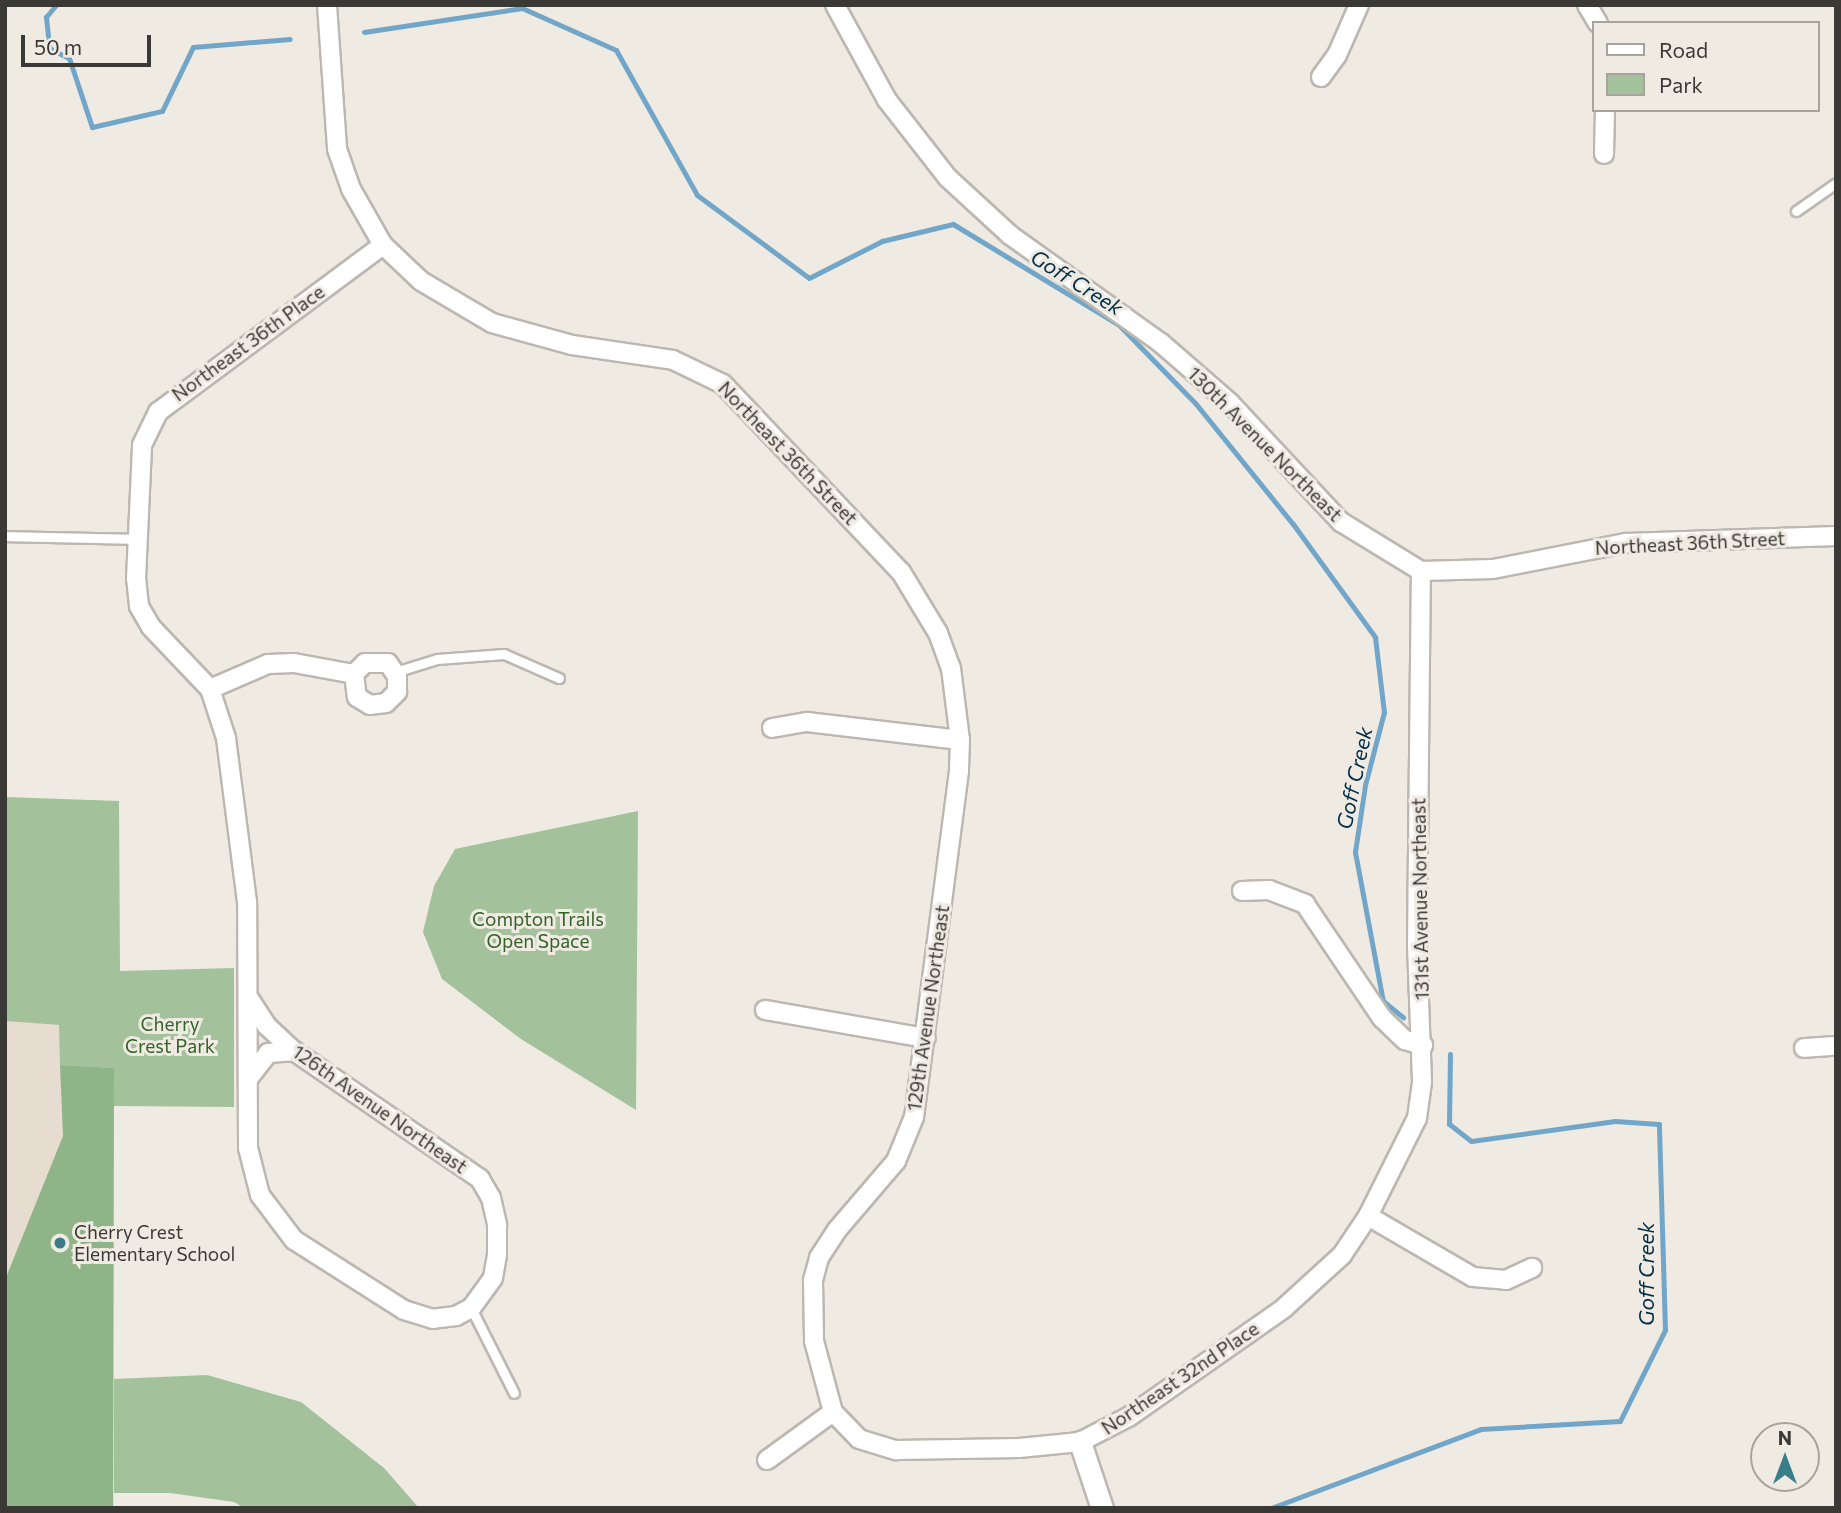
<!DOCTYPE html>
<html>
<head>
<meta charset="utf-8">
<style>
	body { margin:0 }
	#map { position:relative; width:1841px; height:1513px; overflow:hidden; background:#efeae2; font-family:Commissioner,sans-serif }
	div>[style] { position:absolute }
	.built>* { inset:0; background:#e6dccf }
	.green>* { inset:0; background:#a3c29b }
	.forest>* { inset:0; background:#8fb487 }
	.stream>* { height:5px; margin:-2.5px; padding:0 2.5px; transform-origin:2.5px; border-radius:2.5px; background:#72a6c9 }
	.roads { filter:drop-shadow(2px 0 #bcb7b0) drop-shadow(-2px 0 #bcb7b0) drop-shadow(0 2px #bcb7b0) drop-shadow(0 -2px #bcb7b0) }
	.service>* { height:9px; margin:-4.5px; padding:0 4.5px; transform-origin:4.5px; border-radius:4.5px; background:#fff }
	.minor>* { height:18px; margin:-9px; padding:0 9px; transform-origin:9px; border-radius:9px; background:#fff }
	.tertiary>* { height:21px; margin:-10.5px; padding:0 10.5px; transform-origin:10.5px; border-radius:10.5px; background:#fff }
	.dots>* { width:19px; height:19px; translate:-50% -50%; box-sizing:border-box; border:4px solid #efeae2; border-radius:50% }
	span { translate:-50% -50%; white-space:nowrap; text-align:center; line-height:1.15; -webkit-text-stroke:6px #efeae2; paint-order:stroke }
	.street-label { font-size:19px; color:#3b3936 }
	.park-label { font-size:19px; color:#336327 }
	.poi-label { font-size:19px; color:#3b3936 }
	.left { translate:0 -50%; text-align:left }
	.water-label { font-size:21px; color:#012e46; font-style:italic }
	.frame { position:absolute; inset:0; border:7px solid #3b3936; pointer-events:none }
	.legend { position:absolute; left:1592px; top:21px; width:228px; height:91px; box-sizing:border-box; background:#efeae2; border:2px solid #a7a39d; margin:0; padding:9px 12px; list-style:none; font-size:21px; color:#3b3936 }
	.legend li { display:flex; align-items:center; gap:14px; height:35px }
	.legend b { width:35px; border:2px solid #a7a39d }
	.north { position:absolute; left:1750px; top:1422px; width:70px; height:70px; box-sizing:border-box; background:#efeae2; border:2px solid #a7a39d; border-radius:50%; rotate:0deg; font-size:19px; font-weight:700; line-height:28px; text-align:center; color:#3b3936 }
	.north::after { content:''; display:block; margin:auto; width:24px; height:32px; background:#377e88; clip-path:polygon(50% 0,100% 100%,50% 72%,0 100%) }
	.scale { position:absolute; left:21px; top:35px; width:130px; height:32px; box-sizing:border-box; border:4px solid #3b3936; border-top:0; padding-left:9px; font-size:21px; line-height:24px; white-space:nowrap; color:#3b3936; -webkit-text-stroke:5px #efeae2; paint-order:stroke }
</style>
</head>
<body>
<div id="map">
	<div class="built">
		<i style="clip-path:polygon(5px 1021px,60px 1025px,114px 1068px,114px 1508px,5px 1508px)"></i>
	</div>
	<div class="green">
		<i style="clip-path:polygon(5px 797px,119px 801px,120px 971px,234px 968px,234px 1107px,114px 1106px,114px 1068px,60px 1065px,59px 1025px,5px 1021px)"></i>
		<i style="clip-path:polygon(638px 811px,636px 1110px,521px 1039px,442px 979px,423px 932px,434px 886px,455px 849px)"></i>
		<i style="clip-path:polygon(207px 1375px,301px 1402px,384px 1468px,419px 1508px,244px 1508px,234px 1502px,170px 1493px,114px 1493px,114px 1379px)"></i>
	</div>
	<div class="forest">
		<i style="clip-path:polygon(60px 1065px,114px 1068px,113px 1508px,5px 1508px,5px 1280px,63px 1136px)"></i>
	</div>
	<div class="stream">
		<i style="left:56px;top:5px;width:16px;rotate:130deg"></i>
		<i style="left:46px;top:17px;width:31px;rotate:84deg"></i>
		<i style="left:49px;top:48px;width:22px;rotate:27deg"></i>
		<i style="left:69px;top:58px;width:73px;rotate:71.6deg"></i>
		<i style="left:92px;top:127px;width:72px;rotate:-12.9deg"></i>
		<i style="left:162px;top:111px;width:71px;rotate:-64.2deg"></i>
		<i style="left:193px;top:47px;width:97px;rotate:-4.7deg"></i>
		<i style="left:364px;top:32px;width:160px;rotate:-8.6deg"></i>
		<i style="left:522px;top:8px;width:103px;rotate:24.1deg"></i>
		<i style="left:616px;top:50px;width:166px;rotate:60.8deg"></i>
		<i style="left:697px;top:195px;width:139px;rotate:36.5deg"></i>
		<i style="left:809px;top:278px;width:82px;rotate:-26.9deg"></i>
		<i style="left:882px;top:241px;width:73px;rotate:-13.5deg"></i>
		<i style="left:953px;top:224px;width:194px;rotate:31.3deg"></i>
		<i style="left:1119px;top:325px;width:110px;rotate:45.7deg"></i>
		<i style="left:1196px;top:404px;width:154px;rotate:51.1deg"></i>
		<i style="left:1293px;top:524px;width:140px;rotate:54deg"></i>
		<i style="left:1375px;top:637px;width:76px;rotate:83.2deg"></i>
		<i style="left:1384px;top:712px;width:75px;rotate:104.6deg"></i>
		<i style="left:1365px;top:785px;width:68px;rotate:98.5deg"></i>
		<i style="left:1355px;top:852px;width:152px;rotate:79.4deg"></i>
		<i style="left:1383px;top:1001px;width:26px;rotate:39deg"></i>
		<i style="left:1271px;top:1508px;width:224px;rotate:-20.6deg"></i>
		<i style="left:1481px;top:1429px;width:139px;rotate:-3.3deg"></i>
		<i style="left:1620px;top:1421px;width:102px;rotate:-63.7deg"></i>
		<i style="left:1665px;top:1330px;width:206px;rotate:-91.7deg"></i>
		<i style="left:1659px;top:1124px;width:44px;rotate:-176.1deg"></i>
		<i style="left:1615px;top:1121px;width:145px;rotate:172.1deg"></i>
		<i style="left:1471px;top:1141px;width:28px;rotate:-142deg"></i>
		<i style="left:1449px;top:1124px;width:70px;rotate:-89.2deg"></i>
	</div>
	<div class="roads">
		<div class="service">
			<i style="left:1796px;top:211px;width:49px;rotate:-35deg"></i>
			<i style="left:5px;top:536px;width:132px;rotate:1.3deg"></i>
			<i style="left:395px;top:672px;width:44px;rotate:-17.2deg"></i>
			<i style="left:437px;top:659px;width:67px;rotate:-4.3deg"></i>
			<i style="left:504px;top:654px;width:60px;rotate:23.6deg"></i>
			<i style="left:471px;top:1308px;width:95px;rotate:63.2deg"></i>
		</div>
		<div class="minor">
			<i style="left:327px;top:5px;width:144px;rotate:86deg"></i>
			<i style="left:337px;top:149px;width:42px;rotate:70.7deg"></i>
			<i style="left:351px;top:189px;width:64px;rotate:60.3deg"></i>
			<i style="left:383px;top:245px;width:52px;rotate:43.5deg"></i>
			<i style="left:421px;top:281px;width:82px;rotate:30.6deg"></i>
			<i style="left:492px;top:323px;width:83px;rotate:15.4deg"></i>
			<i style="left:572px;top:345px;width:102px;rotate:8.4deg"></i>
			<i style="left:673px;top:360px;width:55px;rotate:25.6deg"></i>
			<i style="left:723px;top:384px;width:259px;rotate:46.6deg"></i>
			<i style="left:901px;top:572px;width:71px;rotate:58.8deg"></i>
			<i style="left:938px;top:633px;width:37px;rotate:70deg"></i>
			<i style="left:951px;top:668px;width:73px;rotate:82.9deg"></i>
			<i style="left:960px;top:740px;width:31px;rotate:92deg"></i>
			<i style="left:959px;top:771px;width:349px;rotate:97.4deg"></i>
			<i style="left:914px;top:1117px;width:48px;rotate:112.2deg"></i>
			<i style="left:896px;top:1161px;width:91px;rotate:130.5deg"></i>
			<i style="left:837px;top:1230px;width:33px;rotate:123deg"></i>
			<i style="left:819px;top:1258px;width:24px;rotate:105deg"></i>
			<i style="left:813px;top:1281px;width:60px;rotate:89deg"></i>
			<i style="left:814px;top:1341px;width:73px;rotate:75deg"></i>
			<i style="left:835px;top:5px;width:108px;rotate:61.3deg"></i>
			<i style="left:887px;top:100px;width:99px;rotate:52deg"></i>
			<i style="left:948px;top:178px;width:84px;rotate:42.6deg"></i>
			<i style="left:1010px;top:235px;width:186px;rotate:35.6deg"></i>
			<i style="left:1161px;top:343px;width:91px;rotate:41deg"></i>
			<i style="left:1230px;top:403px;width:163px;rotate:47deg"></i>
			<i style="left:1341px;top:522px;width:94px;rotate:31.5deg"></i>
			<i style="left:1587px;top:5px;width:21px;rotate:59deg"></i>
			<i style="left:1321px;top:77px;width:27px;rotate:-54deg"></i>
			<i style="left:1337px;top:55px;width:55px;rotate:-66.3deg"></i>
			<i style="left:1604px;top:154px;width:44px;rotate:-88.7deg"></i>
			<i style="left:1421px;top:571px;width:72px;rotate:-1.6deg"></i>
			<i style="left:1493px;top:569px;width:136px;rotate:-11.1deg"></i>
			<i style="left:1626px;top:543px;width:210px;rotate:-1.9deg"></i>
			<i style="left:210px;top:689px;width:63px;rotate:-23.3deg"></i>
			<i style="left:268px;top:664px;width:26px;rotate:-2deg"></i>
			<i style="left:294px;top:663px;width:61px;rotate:10.4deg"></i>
			<i style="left:354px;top:674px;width:23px;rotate:83deg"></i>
			<i style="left:357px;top:697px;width:15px;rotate:32deg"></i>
			<i style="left:370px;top:705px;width:16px;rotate:-7deg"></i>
			<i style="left:386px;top:703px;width:16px;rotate:-45deg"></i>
			<i style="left:397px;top:692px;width:16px;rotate:-90deg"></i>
			<i style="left:397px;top:676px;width:16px;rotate:-125deg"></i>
			<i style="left:388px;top:663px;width:23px;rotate:180deg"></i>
			<i style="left:365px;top:663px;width:16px;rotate:135deg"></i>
			<i style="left:772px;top:728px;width:36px;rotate:-10deg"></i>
			<i style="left:807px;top:722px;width:154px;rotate:6.7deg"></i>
			<i style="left:1242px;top:891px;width:27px;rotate:-2deg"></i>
			<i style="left:1269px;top:890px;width:39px;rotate:21deg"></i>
			<i style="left:1305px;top:904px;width:138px;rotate:56deg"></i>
			<i style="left:1382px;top:1018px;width:32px;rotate:44deg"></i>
			<i style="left:1405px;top:1040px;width:19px;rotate:16deg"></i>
			<i style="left:250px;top:1000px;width:31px;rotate:57deg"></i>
			<i style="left:267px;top:1026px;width:37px;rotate:43deg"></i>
			<i style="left:294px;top:1051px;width:226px;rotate:34.5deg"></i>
			<i style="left:480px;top:1179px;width:22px;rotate:60deg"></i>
			<i style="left:491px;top:1198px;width:28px;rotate:77deg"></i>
			<i style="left:497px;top:1225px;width:30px;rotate:90deg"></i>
			<i style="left:497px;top:1255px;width:23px;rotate:100deg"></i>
			<i style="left:493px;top:1278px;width:37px;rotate:126deg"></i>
			<i style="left:471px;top:1308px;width:17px;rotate:152deg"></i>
			<i style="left:456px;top:1316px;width:23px;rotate:173deg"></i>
			<i style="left:433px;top:1319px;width:30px;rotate:-163deg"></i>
			<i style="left:404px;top:1310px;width:130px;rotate:-147.5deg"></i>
			<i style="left:294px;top:1240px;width:56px;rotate:-127.1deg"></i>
			<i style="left:260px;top:1195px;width:49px;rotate:-104.3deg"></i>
			<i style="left:248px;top:1148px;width:246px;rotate:-90.2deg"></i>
			<i style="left:247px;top:902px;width:165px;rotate:-97.3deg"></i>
			<i style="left:226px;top:738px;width:52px;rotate:-108.1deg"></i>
			<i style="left:210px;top:689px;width:86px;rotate:-133.6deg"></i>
			<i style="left:151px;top:627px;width:24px;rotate:-120deg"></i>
			<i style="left:139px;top:606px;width:27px;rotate:-96deg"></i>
			<i style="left:136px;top:579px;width:134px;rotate:-87.4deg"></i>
			<i style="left:142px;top:445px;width:37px;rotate:-64deg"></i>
			<i style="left:158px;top:412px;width:280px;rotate:-36.6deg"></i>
			<i style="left:765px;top:1010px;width:163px;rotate:9.9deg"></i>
			<i style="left:1804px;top:1048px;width:32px;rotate:-4deg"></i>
			<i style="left:248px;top:1079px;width:33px;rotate:-52deg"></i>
			<i style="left:268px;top:1053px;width:26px;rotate:-4deg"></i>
			<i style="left:1368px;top:1216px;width:121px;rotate:30.2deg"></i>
			<i style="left:1473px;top:1277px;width:33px;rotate:5deg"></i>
			<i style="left:1506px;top:1280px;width:29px;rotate:-25deg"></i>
			<i style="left:767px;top:1460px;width:82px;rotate:-36deg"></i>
			<i style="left:833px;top:1412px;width:37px;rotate:46deg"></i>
			<i style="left:859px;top:1439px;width:39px;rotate:17deg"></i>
			<i style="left:896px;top:1450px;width:123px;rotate:-0.9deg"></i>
			<i style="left:1019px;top:1448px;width:61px;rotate:-5.6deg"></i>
			<i style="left:1080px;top:1442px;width:56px;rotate:-27.5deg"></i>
			<i style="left:1130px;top:1416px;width:188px;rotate:-35deg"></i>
			<i style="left:1284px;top:1308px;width:79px;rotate:-42.4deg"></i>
			<i style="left:1342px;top:1255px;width:47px;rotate:-56.3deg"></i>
			<i style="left:1368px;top:1216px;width:110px;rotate:-63.4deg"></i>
			<i style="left:1417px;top:1118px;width:37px;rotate:-82deg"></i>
			<i style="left:1422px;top:1081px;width:136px;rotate:-92.1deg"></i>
			<i style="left:1417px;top:945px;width:374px;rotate:-89.4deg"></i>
		</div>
		<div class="tertiary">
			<i style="left:1080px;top:1442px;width:70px;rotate:71.6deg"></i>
		</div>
	</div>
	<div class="dots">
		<i style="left:60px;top:1243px;background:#377e88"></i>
	</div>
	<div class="street-label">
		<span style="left:248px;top:343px;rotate:-36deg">Northeast 36th Place</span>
		<span style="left:1265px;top:444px;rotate:45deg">130th Avenue Northeast</span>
		<span style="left:788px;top:453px;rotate:46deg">Northeast 36th Street</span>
		<span style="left:1690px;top:543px;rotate:-3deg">Northeast 36th Street</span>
		<span style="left:1420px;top:899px;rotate:-91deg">131st Avenue Northeast</span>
		<span style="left:928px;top:1008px;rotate:-82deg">129th Avenue Northeast</span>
		<span style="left:380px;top:1109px;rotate:35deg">126th Avenue Northeast</span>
		<span style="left:1180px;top:1378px;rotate:-34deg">Northeast 32nd Place</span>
	</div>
	<div class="park-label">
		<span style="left:538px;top:930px">Compton Trails<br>Open Space</span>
		<span style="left:170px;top:1035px">Cherry<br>Crest Park</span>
	</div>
	<div class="poi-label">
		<span class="left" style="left:74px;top:1243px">Cherry Crest<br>Elementary School</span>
	</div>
	<div class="water-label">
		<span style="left:1077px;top:282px;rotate:32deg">Goff Creek</span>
		<span style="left:1354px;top:778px;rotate:-78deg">Goff Creek</span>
		<span style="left:1646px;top:1274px;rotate:-90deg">Goff Creek</span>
	</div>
	<div class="frame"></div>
	<ul class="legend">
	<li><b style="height:9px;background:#fff"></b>Road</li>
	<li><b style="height:19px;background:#a3c29b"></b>Park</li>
	</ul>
	<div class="north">N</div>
	<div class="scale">50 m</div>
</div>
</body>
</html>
